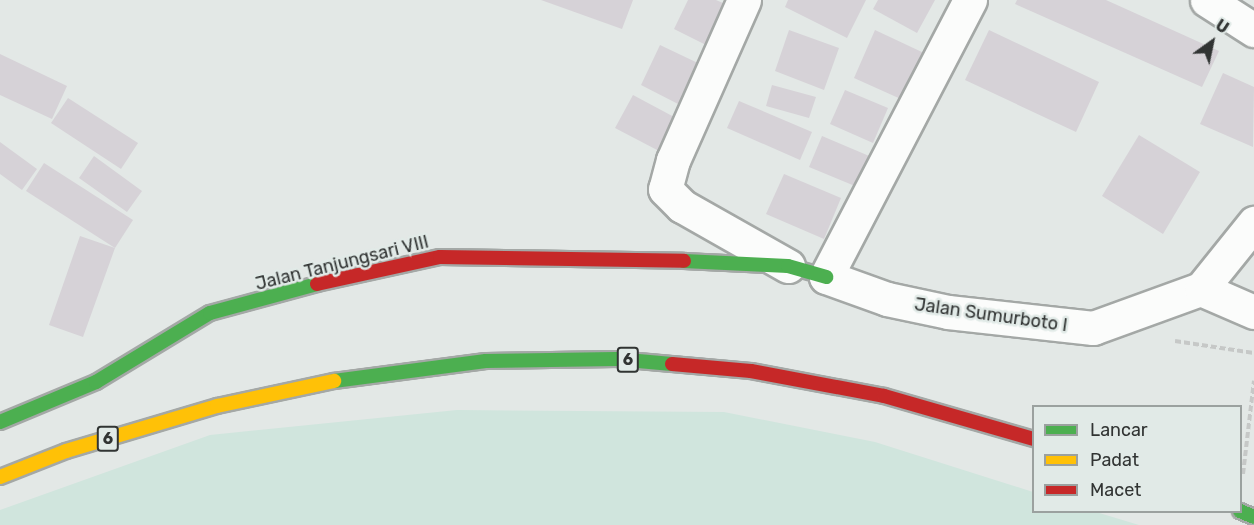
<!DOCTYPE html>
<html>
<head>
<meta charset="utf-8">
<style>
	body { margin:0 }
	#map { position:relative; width:1254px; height:525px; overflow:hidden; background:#e3e8e6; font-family:Rubik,sans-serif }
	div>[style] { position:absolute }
	.green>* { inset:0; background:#d0e5dd }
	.building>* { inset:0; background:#d6d2d7 }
	.path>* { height:4px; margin-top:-2px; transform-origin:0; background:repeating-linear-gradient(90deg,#c6c8c7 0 6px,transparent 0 9px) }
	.roads { filter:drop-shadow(2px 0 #a4a8a6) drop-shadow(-2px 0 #a4a8a6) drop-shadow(0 2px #a4a8a6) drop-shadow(0 -2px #a4a8a6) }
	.street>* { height:33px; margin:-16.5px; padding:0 16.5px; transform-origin:16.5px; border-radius:16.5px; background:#fbfcfb }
	.fast>* { height:14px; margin:-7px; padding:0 7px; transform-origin:7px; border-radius:7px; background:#4caf50 }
	.slow>* { height:14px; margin:-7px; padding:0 7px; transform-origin:7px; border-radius:7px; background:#ffc107 }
	.jam>* { height:14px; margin:-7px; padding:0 7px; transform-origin:7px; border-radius:7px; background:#c62828 }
	span { translate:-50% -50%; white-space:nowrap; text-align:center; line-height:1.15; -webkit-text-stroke:5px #e1eae7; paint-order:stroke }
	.shield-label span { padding:2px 4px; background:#e1eae7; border:2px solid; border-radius:4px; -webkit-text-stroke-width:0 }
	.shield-label { font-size:16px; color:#313433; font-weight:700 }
	.street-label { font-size:18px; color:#313433 }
	.legend { position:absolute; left:1032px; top:405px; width:210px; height:108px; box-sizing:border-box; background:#e1eae7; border:2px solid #9ba19f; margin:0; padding:8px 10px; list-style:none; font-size:18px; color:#313433 }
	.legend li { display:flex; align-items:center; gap:12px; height:30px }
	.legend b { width:30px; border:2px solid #9ba19f }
	.north { position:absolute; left:1182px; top:12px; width:60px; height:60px; -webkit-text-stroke:4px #e1eae7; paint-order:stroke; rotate:33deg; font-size:16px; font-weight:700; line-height:24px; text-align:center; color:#313433 }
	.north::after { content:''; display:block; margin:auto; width:21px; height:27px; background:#313433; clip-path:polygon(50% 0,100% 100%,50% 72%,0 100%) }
</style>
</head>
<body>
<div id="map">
	<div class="green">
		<i style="clip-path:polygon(457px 410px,724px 412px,875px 442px,1033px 492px,1034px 512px,1096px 512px,1139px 525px,0 525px,0 510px,210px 435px)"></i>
	</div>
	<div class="building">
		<i style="clip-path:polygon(541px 0,633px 0,622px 29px)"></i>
		<i style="clip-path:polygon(688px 0,716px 0,732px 7px,712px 48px,674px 29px)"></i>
		<i style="clip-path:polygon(788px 0,866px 0,847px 38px,785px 7px)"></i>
		<i style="clip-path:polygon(878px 0,935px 0,917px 33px,873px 9px)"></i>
		<i style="clip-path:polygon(1017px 0,1106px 0,1219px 51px,1202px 87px,1015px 4px)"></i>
		<i style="clip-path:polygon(789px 30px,839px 48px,824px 90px,775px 71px)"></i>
		<i style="clip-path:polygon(875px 30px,924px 53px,903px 100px,854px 78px)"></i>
		<i style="clip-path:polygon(989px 30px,1099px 82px,1076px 132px,965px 80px)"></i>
		<i style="clip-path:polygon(660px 45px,702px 65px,682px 106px,641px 85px)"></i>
		<i style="clip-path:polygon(0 54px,67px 86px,52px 119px,0 95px)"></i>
		<i style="clip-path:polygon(1223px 73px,1254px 87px,1253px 147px,1200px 124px)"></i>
		<i style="clip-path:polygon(772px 85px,816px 97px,809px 118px,766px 106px)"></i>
		<i style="clip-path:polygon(845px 90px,888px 108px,873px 143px,830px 124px)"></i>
		<i style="clip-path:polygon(633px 95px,676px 118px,659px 151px,615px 128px)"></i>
		<i style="clip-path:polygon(68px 98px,138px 143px,121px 169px,51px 123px)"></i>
		<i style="clip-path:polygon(739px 101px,812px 132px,800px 160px,727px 128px)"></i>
		<i style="clip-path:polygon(1139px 135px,1200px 172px,1163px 234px,1102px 196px)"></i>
		<i style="clip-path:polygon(822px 136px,881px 161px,867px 191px,809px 167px)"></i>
		<i style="clip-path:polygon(0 142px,37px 169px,22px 190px,0 174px)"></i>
		<i style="clip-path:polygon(94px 156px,142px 191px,127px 212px,79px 178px)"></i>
		<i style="clip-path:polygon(44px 163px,133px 220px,115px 248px,26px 191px)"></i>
		<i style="clip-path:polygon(784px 174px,841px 198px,824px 239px,766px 214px)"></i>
		<i style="clip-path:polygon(80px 236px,115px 248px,83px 337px,49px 325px)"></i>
	</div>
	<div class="path">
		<i style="left:1175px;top:341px;width:80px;rotate:8.6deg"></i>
		<i style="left:1243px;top:474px;width:94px;rotate:-83.3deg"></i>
	</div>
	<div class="roads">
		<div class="street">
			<i style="left:744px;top:0;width:175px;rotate:113.9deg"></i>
			<i style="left:673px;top:160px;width:30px;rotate:105deg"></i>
			<i style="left:665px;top:189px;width:24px;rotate:45deg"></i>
			<i style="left:682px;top:206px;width:122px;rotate:29.5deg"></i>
			<i style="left:970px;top:0;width:312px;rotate:117.5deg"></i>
			<i style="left:826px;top:277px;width:65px;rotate:19.8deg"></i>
			<i style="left:887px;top:299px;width:62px;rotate:12deg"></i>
			<i style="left:948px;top:312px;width:146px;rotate:6.3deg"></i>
			<i style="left:1093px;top:328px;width:115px;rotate:-19.9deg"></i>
			<i style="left:1201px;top:289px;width:85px;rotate:-51.2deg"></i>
			<i style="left:1207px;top:0;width:56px;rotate:32.6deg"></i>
			<i style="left:1201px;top:289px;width:58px;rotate:23.5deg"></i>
		</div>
		<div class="fast">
			<i style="left:684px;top:261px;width:104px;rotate:2.8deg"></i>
			<i style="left:788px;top:266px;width:40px;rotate:16deg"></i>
			<i style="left:334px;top:381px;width:153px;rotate:-7.5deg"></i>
			<i style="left:486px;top:361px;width:130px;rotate:-0.9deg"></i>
			<i style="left:616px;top:359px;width:56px;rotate:5.1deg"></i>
			<i style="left:0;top:422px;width:104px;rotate:-22.6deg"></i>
			<i style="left:96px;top:382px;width:133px;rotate:-31.2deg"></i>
			<i style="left:210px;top:313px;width:111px;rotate:-15.2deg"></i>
			<i style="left:1240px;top:511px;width:15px;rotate:23deg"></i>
		</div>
		<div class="slow">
			<i style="left:0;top:477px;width:71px;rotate:-21.5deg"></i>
			<i style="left:66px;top:451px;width:158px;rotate:-16.6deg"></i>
			<i style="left:217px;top:406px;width:120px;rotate:-12.1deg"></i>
		</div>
		<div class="jam">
			<i style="left:317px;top:284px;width:126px;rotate:-12.4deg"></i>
			<i style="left:440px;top:257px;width:244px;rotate:0.9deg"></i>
			<i style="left:672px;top:364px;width:79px;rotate:5.1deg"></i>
			<i style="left:751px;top:371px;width:135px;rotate:10.6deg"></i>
			<i style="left:884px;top:396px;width:156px;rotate:16deg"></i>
		</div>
	</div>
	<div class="shield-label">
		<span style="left:628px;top:360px">6</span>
		<span style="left:108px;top:439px">6</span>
	</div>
	<div class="street-label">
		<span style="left:342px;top:263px;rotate:-14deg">Jalan Tanjungsari VIII</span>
		<span style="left:991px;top:315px;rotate:8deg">Jalan Sumurboto I</span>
	</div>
	<ul class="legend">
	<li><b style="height:8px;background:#4caf50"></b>Lancar</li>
	<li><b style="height:8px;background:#ffc107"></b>Padat</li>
	<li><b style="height:8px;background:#c62828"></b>Macet</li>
	</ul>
	<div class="north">U</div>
</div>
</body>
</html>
